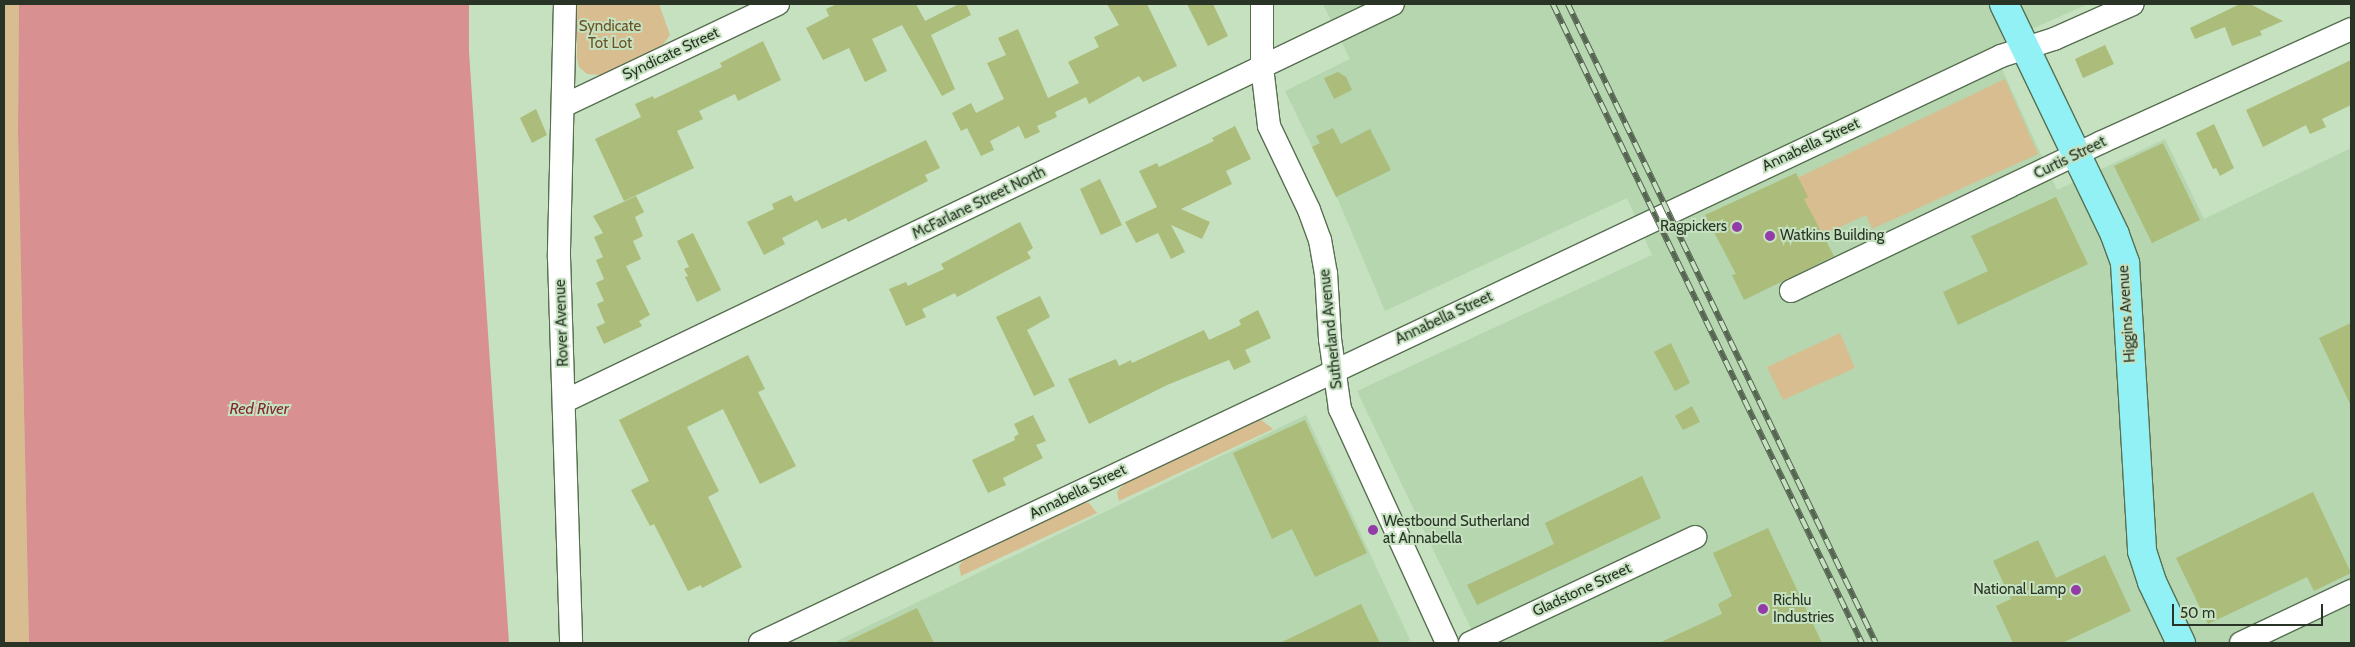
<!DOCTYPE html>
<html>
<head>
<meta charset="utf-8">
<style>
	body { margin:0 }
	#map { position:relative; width:2355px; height:647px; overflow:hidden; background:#c5e1bf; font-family:Cabin,sans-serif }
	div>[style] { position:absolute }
	.built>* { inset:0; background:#b5d6ae }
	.green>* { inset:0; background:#d8bd90 }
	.water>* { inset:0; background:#d99090 }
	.building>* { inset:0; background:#abbc7b }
	.roads { filter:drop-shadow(1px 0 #576f51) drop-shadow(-1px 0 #576f51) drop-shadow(0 1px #576f51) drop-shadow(0 -1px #576f51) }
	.minor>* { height:22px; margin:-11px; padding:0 11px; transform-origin:11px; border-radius:11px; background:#fff }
	.major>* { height:28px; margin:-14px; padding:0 14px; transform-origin:14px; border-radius:14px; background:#92f1f5 }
	.rail>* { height:5.5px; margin-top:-2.75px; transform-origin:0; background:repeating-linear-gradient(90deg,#c5e1bf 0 11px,#566552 0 22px); box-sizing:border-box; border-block:1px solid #566552 }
	.dots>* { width:14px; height:14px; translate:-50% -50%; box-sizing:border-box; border:2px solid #c5e1bf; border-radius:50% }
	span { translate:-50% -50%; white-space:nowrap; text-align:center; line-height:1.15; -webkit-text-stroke:4px #c5e1bf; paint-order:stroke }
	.park-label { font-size:15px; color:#6b5123 }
	.street-label { font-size:15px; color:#293427 }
	.poi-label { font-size:15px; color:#293427 }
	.right { translate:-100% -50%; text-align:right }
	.left { translate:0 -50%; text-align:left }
	.water-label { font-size:16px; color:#802a30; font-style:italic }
	.frame { position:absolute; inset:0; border:5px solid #293427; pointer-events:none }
	.scale { position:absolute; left:2172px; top:604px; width:151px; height:22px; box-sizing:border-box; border:2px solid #293427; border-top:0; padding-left:6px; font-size:15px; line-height:18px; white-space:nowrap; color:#293427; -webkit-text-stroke:4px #c5e1bf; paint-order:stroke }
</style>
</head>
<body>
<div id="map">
	<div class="built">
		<i style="clip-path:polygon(1323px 4px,2088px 4px,1992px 47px,2057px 190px,2165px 139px,2204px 219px,2351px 148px,2351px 643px,1478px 643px,1357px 391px,1652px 255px,1627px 198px,1385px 311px,1339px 202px,1285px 91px,1350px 59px)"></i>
		<i style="clip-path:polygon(1306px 415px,1410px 640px,1404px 643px,833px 643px)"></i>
	</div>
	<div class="green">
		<i style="clip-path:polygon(4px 4px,19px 4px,18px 132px,29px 643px,4px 643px)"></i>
		<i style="clip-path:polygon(577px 4px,659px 4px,670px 35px,662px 46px,600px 75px,587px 74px,579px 67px,577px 59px)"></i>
		<i style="clip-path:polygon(2005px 79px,2038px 154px,1872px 229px,1866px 215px,1821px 236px,1795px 179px)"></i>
		<i style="clip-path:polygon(1840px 333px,1855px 368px,1783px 400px,1767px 367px)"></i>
		<i style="clip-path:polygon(1260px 419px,1273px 429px,1119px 501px,1117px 492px,1125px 483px)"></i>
		<i style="clip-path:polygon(1083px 503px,1089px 503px,1097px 513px,961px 576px,959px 566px,966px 557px)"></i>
	</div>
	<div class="water">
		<i style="clip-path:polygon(19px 4px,469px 4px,469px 52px,509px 643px,29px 643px,18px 132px)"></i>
	</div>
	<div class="building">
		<i style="clip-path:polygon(837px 4px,916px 4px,925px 21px,959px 4px,966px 4px,971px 15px,931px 35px,955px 89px,942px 96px,902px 25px,872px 39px,887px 71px,865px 82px,849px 48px,823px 60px,806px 28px,829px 16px,826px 9px)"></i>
		<i style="clip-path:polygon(1107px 4px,1147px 4px,1177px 66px,1143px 82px,1139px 76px,1089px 104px,1086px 97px,1055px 112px,1057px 117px,1037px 126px,1040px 132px,1025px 139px,1019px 126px,990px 141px,994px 150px,981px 156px,967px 128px,961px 131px,952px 113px,971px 103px,976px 113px,1004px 99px,987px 63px,1006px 55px,998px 38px,1018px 29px,1048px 98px,1079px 83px,1068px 62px,1099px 47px,1094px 37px,1119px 25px)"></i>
		<i style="clip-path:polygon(1187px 4px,1213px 4px,1228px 36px,1208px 46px)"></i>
		<i style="clip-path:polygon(2240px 4px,2250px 4px,2283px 21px,2260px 31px,2262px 35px,2232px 46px,2225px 27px,2195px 39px,2190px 28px)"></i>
		<i style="clip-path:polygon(763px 41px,781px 80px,738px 101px,735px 94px,699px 111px,703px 119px,677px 131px,694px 168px,624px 201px,595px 139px,641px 117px,635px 104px,653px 96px,654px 99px,722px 67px,720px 63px)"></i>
		<i style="clip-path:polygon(2105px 45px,2114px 64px,2083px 78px,2075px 59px)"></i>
		<i style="clip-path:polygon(2351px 60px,2351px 105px,2322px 119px,2326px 127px,2310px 134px,2306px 125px,2263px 147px,2246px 110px)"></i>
		<i style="clip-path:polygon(1338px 72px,1346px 77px,1352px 90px,1334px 99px,1324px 78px)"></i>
		<i style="clip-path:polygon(536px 109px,547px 135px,532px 143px,520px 118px)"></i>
		<i style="clip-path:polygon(2214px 124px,2234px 168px,2220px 176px,2216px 168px,2213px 169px,2196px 133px)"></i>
		<i style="clip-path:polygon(1235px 126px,1251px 159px,1226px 171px,1232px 184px,1181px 209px,1210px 222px,1202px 239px,1171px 225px,1185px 252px,1171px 259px,1158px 233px,1136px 243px,1125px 222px,1157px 207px,1139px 171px,1157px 163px,1159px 167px,1214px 141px,1212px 138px)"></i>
		<i style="clip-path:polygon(1333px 128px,1341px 144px,1370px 129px,1391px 170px,1336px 197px,1312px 147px,1320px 143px,1316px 136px)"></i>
		<i style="clip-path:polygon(926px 140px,940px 168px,925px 175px,928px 181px,848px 222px,846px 218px,822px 229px,817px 220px,782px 238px,785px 244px,764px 255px,747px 222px,774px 209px,772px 204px,791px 195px,795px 202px)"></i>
		<i style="clip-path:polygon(2163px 143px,2200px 220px,2152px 243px,2114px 166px)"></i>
		<i style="clip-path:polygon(1796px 173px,1808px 197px,1804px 199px,1834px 256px,1744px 300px,1732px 275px,1736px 274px,1705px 215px)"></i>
		<i style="clip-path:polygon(1100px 179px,1122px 225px,1101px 235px,1080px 189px)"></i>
		<i style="clip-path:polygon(636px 196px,644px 212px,635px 217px,643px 236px,633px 241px,641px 259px,626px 266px,650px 315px,639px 321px,642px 326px,604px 344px,596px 327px,605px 323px,597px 304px,604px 301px,596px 283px,604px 279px,596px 260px,603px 257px,594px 237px,603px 233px,593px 216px)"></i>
		<i style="clip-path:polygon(2056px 197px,2088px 264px,1958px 325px,1943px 292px,1988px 271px,1971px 236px)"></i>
		<i style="clip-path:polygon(1020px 222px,1033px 248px,1027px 252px,1031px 258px,957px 297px,955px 293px,922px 309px,926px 317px,906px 326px,889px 289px,906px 282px,908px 286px,944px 269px,941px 264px)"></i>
		<i style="clip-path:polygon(693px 233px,721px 290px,697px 302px,685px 277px,688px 276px,684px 269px,689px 267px,677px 241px)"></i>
		<i style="clip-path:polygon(1040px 296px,1050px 317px,1027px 330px,1055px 386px,1034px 396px,996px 317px)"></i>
		<i style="clip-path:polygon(1258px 310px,1271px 338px,1245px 350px,1251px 362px,1234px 370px,1229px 360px,1167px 385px,1089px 424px,1068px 379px,1116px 359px,1119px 366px,1131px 360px,1132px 363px,1204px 330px,1209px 340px,1241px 325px,1239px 320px)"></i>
		<i style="clip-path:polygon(2351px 323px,2351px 406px,2319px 338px)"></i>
		<i style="clip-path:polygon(1671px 343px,1690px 383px,1675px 391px,1654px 352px)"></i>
		<i style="clip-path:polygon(748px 355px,765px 389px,758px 392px,796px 466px,760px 484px,723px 409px,687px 427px,719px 491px,708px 497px,742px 567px,702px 588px,701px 585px,688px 591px,654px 524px,650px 526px,631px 490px,649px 481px,619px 420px)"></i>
		<i style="clip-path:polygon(1692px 406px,1700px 422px,1683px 430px,1675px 416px)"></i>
		<i style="clip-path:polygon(1033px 415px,1046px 441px,1036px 445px,1043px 458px,1003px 478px,1006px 485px,988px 493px,972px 460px,1015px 440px,1014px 437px,1019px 434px,1014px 424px)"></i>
		<i style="clip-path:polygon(1305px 420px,1367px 553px,1315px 577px,1292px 529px,1272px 539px,1233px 453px)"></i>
		<i style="clip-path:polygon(1642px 476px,1661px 518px,1477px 605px,1467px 585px,1554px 544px,1545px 523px)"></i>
		<i style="clip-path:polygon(2313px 492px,2351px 573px,2314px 591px,2307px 577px,2208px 624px,2176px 558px)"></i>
		<i style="clip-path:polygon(1768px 528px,1822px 643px,1659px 643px,1722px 614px,1718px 604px,1732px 596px,1713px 553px)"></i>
		<i style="clip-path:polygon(2038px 540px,2056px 578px,2105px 555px,2131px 611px,2062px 643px,2013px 643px,1996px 606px,2011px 599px,1993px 561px)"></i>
		<i style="clip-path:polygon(1361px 604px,1380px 643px,1280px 643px)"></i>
		<i style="clip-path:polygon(917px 608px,934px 643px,844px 643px)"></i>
	</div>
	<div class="roads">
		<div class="minor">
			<i style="left:565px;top:4px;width:253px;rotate:91.4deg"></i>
			<i style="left:559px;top:257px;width:386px;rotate:88.2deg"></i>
			<i style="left:1262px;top:4px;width:63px;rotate:90deg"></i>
			<i style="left:1262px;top:67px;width:59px;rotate:83.2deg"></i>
			<i style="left:1269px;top:126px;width:93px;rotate:64.5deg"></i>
			<i style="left:1309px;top:210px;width:32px;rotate:70deg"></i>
			<i style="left:1320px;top:240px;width:34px;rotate:80deg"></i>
			<i style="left:1326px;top:273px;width:66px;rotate:86.5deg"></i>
			<i style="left:1330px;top:339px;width:71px;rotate:81.9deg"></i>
			<i style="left:1340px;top:409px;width:257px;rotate:65.4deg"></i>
			<i style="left:565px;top:105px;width:236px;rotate:-25.4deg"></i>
			<i style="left:1791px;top:291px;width:345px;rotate:-25.6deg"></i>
			<i style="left:2102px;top:142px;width:273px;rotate:-24.4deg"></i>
			<i style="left:565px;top:401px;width:918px;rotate:-25.62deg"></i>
			<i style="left:760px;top:643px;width:1373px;rotate:-25.31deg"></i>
			<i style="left:2001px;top:56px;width:56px;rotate:-17.8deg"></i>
			<i style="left:2054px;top:39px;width:86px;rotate:-23.9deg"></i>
			<i style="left:1470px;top:643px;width:249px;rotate:-25.2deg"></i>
			<i style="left:2241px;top:643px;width:122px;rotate:-25.3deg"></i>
		</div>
		<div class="major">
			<i style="left:2004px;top:4px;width:256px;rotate:64.3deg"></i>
			<i style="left:2115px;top:235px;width:30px;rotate:70deg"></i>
			<i style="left:2125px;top:263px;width:289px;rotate:86.6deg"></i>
			<i style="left:2142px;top:551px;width:33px;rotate:72deg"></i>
			<i style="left:2152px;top:582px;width:68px;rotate:64.6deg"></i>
		</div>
	</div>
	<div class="rail">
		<i style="left:1553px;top:4px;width:710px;rotate:64.19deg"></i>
		<i style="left:1568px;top:4px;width:709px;rotate:64.27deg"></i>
	</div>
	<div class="dots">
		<i style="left:1737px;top:227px;background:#933ba7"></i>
		<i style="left:1770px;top:236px;background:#933ba7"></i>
		<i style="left:1373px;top:530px;background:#933ba7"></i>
		<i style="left:2076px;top:590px;background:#933ba7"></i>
		<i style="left:1763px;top:609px;background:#933ba7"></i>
	</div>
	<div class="park-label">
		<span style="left:610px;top:35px">Syndicate<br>Tot Lot</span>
	</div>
	<div class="street-label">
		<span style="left:671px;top:54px;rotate:-25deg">Syndicate Street</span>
		<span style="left:1811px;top:145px;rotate:-25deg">Annabella Street</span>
		<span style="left:2070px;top:158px;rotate:-26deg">Curtis Street</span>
		<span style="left:979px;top:203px;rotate:-26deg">McFarlane Street North</span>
		<span style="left:2127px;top:314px;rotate:-94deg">Higgins Avenue</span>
		<span style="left:1444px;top:318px;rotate:-25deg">Annabella Street</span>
		<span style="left:562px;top:323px;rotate:-92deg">Rover Avenue</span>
		<span style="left:1331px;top:329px;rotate:-96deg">Sutherland Avenue</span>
		<span style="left:1078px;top:492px;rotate:-26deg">Annabella Street</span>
		<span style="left:1582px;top:590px;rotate:-25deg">Gladstone Street</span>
	</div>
	<div class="poi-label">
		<span class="right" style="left:1727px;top:227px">Ragpickers</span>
		<span class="left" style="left:1780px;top:236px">Watkins Building</span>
		<span class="left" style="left:1383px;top:530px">Westbound Sutherland<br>at Annabella</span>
		<span class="right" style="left:2066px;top:590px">National Lamp</span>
		<span class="left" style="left:1773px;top:609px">Richlu<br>Industries</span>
	</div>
	<div class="water-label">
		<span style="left:259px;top:409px">Red River</span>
	</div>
	<div class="frame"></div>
	<div class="scale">50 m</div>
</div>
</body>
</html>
